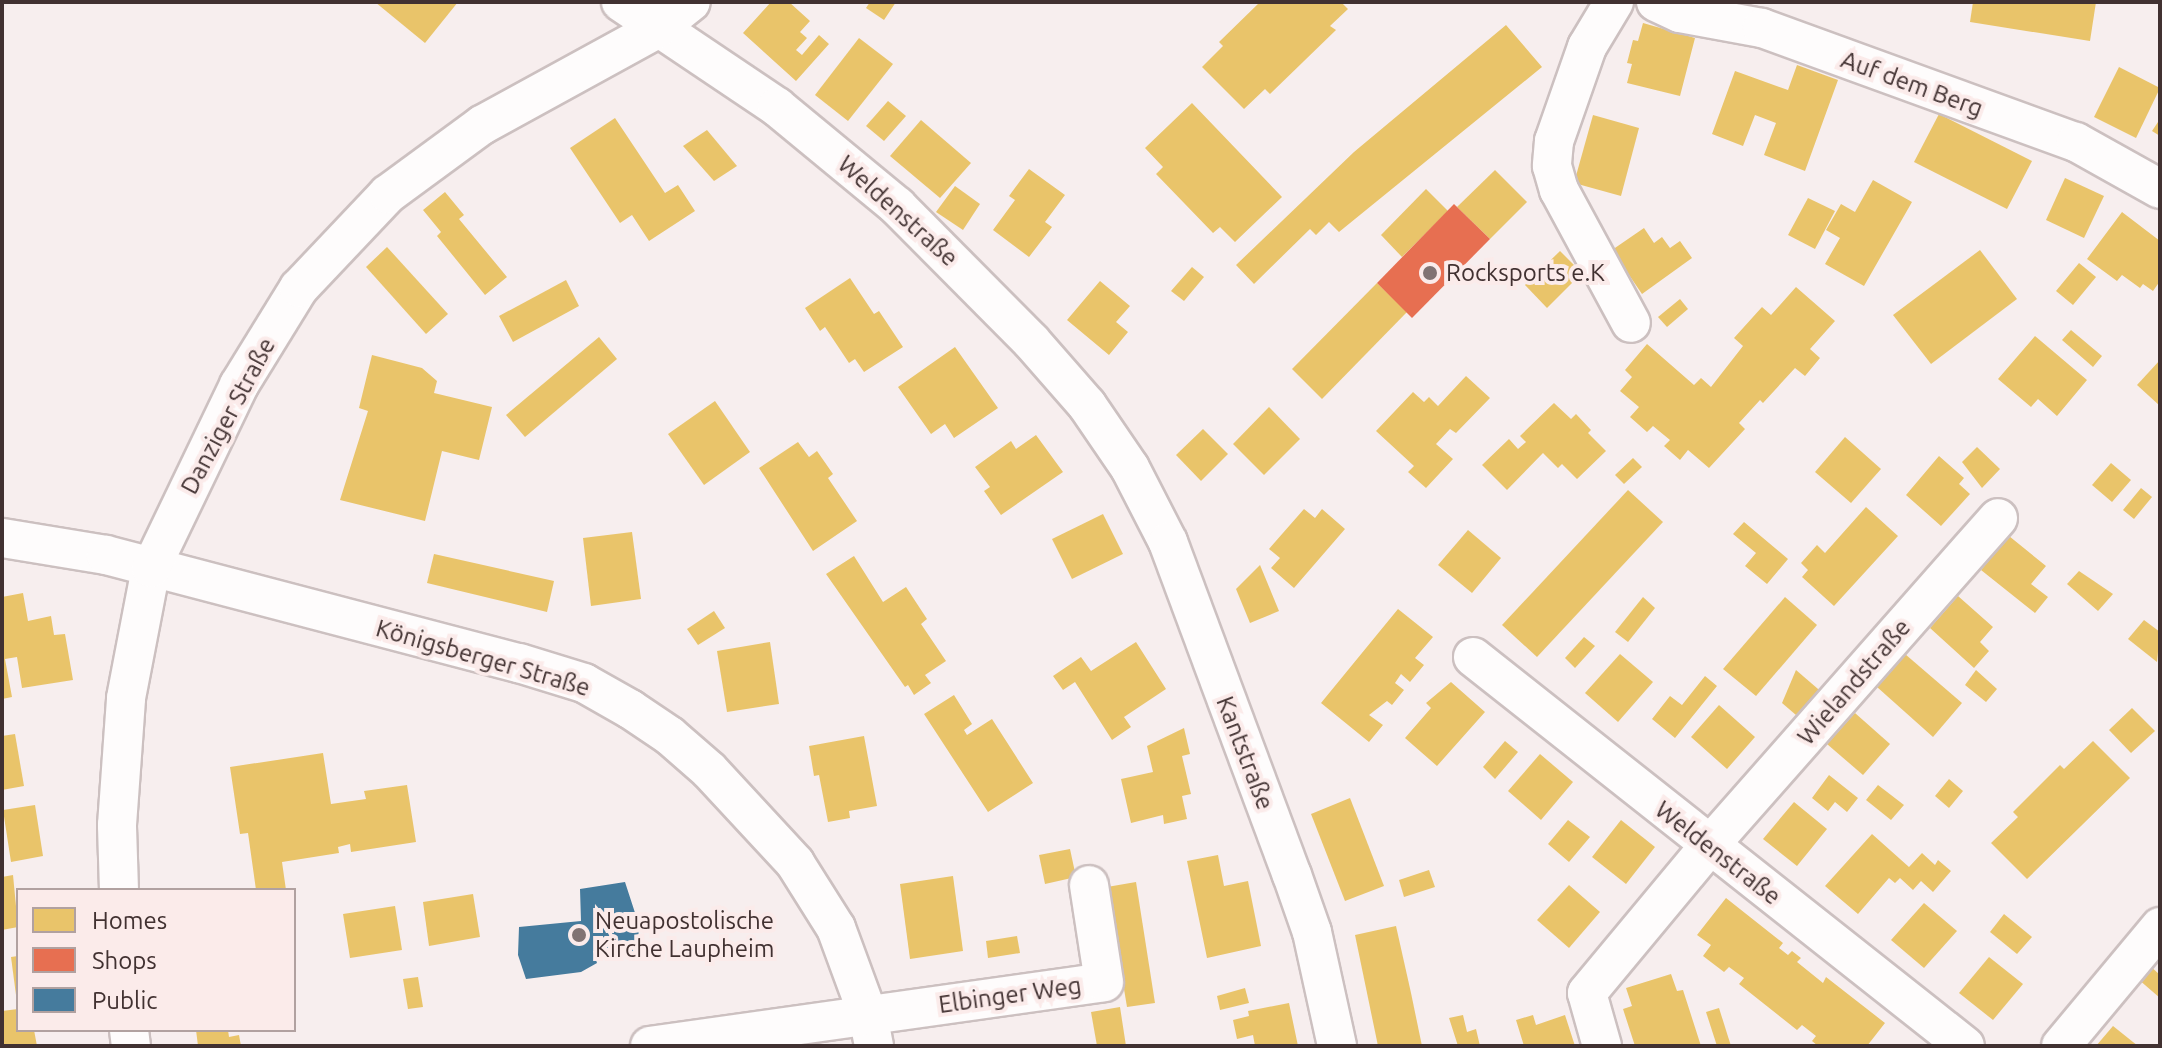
<!DOCTYPE html>
<html>
<head>
<meta charset="utf-8">
<style>
	body { margin:0 }
	#map { position:relative; width:2162px; height:1048px; overflow:hidden; background:#f7eeee; font-family:Ubuntu,sans-serif }
	div>[style] { position:absolute }
	.homes>* { inset:0; background:#e9c46a }
	.shops>* { inset:0; background:#e76f51 }
	.public>* { inset:0; background:#457b9d }
	.roads { filter:drop-shadow(2px 0 #ccc0c0) drop-shadow(-2px 0 #ccc0c0) drop-shadow(0 2px #ccc0c0) drop-shadow(0 -2px #ccc0c0) }
	.minor>* { height:38px; margin:-19px; padding:0 19px; transform-origin:19px; border-radius:19px; background:#fefcfc }
	.dots>* { width:22px; height:22px; translate:-50% -50%; box-sizing:border-box; border:4px solid #fbebea; border-radius:50% }
	span { translate:-50% -50%; white-space:nowrap; text-align:center; line-height:1.15; -webkit-text-stroke:8px #fbebea; paint-order:stroke }
	.street-label { font-size:24px; color:#413131 }
	.poi-label { font-size:24px; color:#413131 }
	.left { translate:0 -50%; text-align:left }
	.frame { position:absolute; inset:0; border:4px solid #413131; pointer-events:none }
	.legend { position:absolute; left:16px; top:888px; width:280px; height:144px; box-sizing:border-box; background:#fbebea; border:2px solid #b1a1a0; margin:0; padding:10px 14px; list-style:none; font-size:24px; color:#413131 }
	.legend li { display:flex; align-items:center; gap:16px; height:40px }
	.legend b { width:40px; border:2px solid #b1a1a0 }
</style>
</head>
<body>
<div id="map">
	<div class="homes">
		<i style="clip-path:polygon(375px 2px,458px 2px,425px 43px)"></i>
		<i style="clip-path:polygon(771px 2px,789px 2px,810px 21px,800px 32px,807px 38px,796px 50px,802px 55px,819px 35px,829px 44px,796px 81px,743px 33px)"></i>
		<i style="clip-path:polygon(870px 2px,896px 2px,884px 20px,866px 8px)"></i>
		<i style="clip-path:polygon(1260px 2px,1341px 2px,1348px 9px,1330px 26px,1336px 30px,1270px 94px,1265px 89px,1244px 109px,1202px 67px,1223px 46px,1219px 42px)"></i>
		<i style="clip-path:polygon(1973px 2px,2096px 2px,2090px 41px,1970px 22px)"></i>
		<i style="clip-path:polygon(1643px 23px,1695px 38px,1680px 96px,1627px 83px,1632px 64px,1627px 63px,1633px 40px,1638px 41px)"></i>
		<i style="clip-path:polygon(1506px 25px,1542px 67px,1339px 232px,1329px 222px,1316px 235px,1310px 229px,1254px 284px,1236px 265px,1354px 152px)"></i>
		<i style="clip-path:polygon(859px 38px,893px 64px,848px 121px,815px 95px)"></i>
		<i style="clip-path:polygon(1797px 65px,1838px 80px,1805px 171px,1764px 155px,1776px 123px,1755px 115px,1743px 146px,1712px 134px,1735px 71px,1788px 90px)"></i>
		<i style="clip-path:polygon(2119px 67px,2160px 88px,2136px 138px,2094px 117px)"></i>
		<i style="clip-path:polygon(888px 101px,906px 116px,884px 141px,866px 126px)"></i>
		<i style="clip-path:polygon(1192px 103px,1282px 197px,1235px 242px,1220px 227px,1213px 233px,1156px 174px,1163px 167px,1145px 148px)"></i>
		<i style="clip-path:polygon(1939px 114px,2032px 161px,2007px 209px,1914px 162px)"></i>
		<i style="clip-path:polygon(1593px 115px,1639px 128px,1621px 196px,1574px 183px)"></i>
		<i style="clip-path:polygon(615px 118px,665px 193px,678px 185px,695px 211px,649px 241px,632px 215px,620px 223px,570px 148px)"></i>
		<i style="clip-path:polygon(2160px 119px,2160px 136px,2152px 131px)"></i>
		<i style="clip-path:polygon(921px 120px,971px 163px,940px 198px,890px 156px)"></i>
		<i style="clip-path:polygon(707px 130px,737px 166px,714px 181px,683px 146px)"></i>
		<i style="clip-path:polygon(1029px 169px,1065px 195px,1045px 222px,1052px 227px,1029px 257px,993px 230px,1015px 200px,1009px 196px)"></i>
		<i style="clip-path:polygon(1495px 170px,1527px 202px,1490px 239px,1457px 207px)"></i>
		<i style="clip-path:polygon(2065px 178px,2104px 196px,2084px 238px,2046px 220px)"></i>
		<i style="clip-path:polygon(1873px 180px,1912px 202px,1864px 286px,1825px 264px,1840px 238px,1826px 230px,1841px 204px,1855px 212px)"></i>
		<i style="clip-path:polygon(955px 186px,980px 204px,963px 230px,936px 212px)"></i>
		<i style="clip-path:polygon(1426px 189px,1448px 211px,1402px 257px,1381px 235px)"></i>
		<i style="clip-path:polygon(445px 192px,464px 215px,459px 219px,507px 277px,485px 295px,437px 236px,441px 232px,423px 210px)"></i>
		<i style="clip-path:polygon(1808px 198px,1835px 211px,1815px 249px,1788px 235px)"></i>
		<i style="clip-path:polygon(2122px 212px,2160px 241px,2160px 281px,2153px 291px,2143px 284px,2140px 288px,2122px 275px,2117px 281px,2087px 259px)"></i>
		<i style="clip-path:polygon(1644px 228px,1654px 243px,1662px 237px,1670px 248px,1680px 241px,1692px 258px,1642px 294px,1612px 250px)"></i>
		<i style="clip-path:polygon(387px 247px,448px 314px,426px 334px,366px 267px)"></i>
		<i style="clip-path:polygon(1980px 250px,2017px 299px,1931px 364px,1893px 315px)"></i>
		<i style="clip-path:polygon(1560px 251px,1582px 273px,1547px 308px,1525px 285px)"></i>
		<i style="clip-path:polygon(2079px 263px,2096px 277px,2073px 305px,2056px 291px)"></i>
		<i style="clip-path:polygon(1192px 267px,1204px 277px,1184px 301px,1171px 291px)"></i>
		<i style="clip-path:polygon(850px 278px,874px 314px,879px 311px,903px 347px,864px 372px,855px 359px,849px 363px,825px 327px,820px 331px,805px 308px)"></i>
		<i style="clip-path:polygon(566px 280px,579px 306px,513px 342px,499px 316px)"></i>
		<i style="clip-path:polygon(1100px 281px,1130px 306px,1116px 322px,1128px 332px,1109px 355px,1067px 320px)"></i>
		<i style="clip-path:polygon(1377px 283px,1407px 312px,1322px 399px,1292px 369px)"></i>
		<i style="clip-path:polygon(1796px 287px,1835px 321px,1810px 349px,1820px 358px,1805px 376px,1795px 368px,1763px 403px,1760px 400px,1739px 423px,1745px 429px,1709px 468px,1688px 450px,1680px 460px,1664px 446px,1670px 440px,1653px 426px,1647px 432px,1630px 417px,1639px 407px,1620px 391px,1632px 377px,1625px 370px,1647px 344px,1694px 385px,1701px 378px,1711px 387px,1743px 346px,1734px 338px,1762px 307px,1771px 315px)"></i>
		<i style="clip-path:polygon(1680px 299px,1688px 309px,1667px 327px,1658px 317px)"></i>
		<i style="clip-path:polygon(2071px 330px,2102px 356px,2093px 367px,2062px 340px)"></i>
		<i style="clip-path:polygon(2035px 336px,2087px 380px,2057px 416px,2038px 399px,2031px 407px,1998px 379px)"></i>
		<i style="clip-path:polygon(599px 337px,617px 359px,525px 437px,506px 415px)"></i>
		<i style="clip-path:polygon(955px 347px,998px 408px,954px 438px,945px 424px,931px 434px,898px 387px)"></i>
		<i style="clip-path:polygon(372px 355px,422px 368px,437px 381px,434px 393px,492px 407px,479px 460px,442px 451px,425px 521px,340px 500px,368px 411px,359px 408px)"></i>
		<i style="clip-path:polygon(2160px 360px,2160px 406px,2137px 385px)"></i>
		<i style="clip-path:polygon(1466px 376px,1490px 398px,1456px 433px,1450px 429px,1436px 444px,1453px 459px,1426px 488px,1408px 472px,1414px 466px,1376px 431px,1413px 392px,1424px 402px,1429px 397px,1438px 406px)"></i>
		<i style="clip-path:polygon(715px 401px,750px 452px,704px 485px,668px 434px)"></i>
		<i style="clip-path:polygon(1554px 403px,1571px 419px,1576px 414px,1591px 430px,1588px 433px,1606px 451px,1577px 479px,1562px 464px,1558px 468px,1543px 453px,1507px 490px,1482px 465px,1509px 439px,1518px 449px,1526px 442px,1520px 436px)"></i>
		<i style="clip-path:polygon(1269px 407px,1300px 439px,1264px 475px,1233px 444px)"></i>
		<i style="clip-path:polygon(1203px 429px,1228px 454px,1201px 481px,1176px 455px)"></i>
		<i style="clip-path:polygon(1036px 435px,1063px 472px,1001px 515px,984px 491px,990px 487px,975px 467px,1011px 441px,1016px 449px)"></i>
		<i style="clip-path:polygon(1845px 437px,1881px 469px,1851px 503px,1815px 472px)"></i>
		<i style="clip-path:polygon(798px 442px,809px 457px,817px 451px,833px 474px,828px 478px,857px 521px,813px 551px,759px 468px)"></i>
		<i style="clip-path:polygon(1977px 447px,2000px 469px,1982px 488px,1962px 462px)"></i>
		<i style="clip-path:polygon(1939px 456px,1964px 478px,1959px 484px,1970px 494px,1941px 526px,1906px 495px)"></i>
		<i style="clip-path:polygon(1633px 458px,1642px 467px,1624px 484px,1615px 475px)"></i>
		<i style="clip-path:polygon(2111px 463px,2131px 480px,2112px 502px,2092px 485px)"></i>
		<i style="clip-path:polygon(2141px 488px,2152px 497px,2134px 519px,2123px 510px)"></i>
		<i style="clip-path:polygon(1628px 490px,1663px 522px,1537px 657px,1502px 625px)"></i>
		<i style="clip-path:polygon(1866px 507px,1898px 536px,1834px 606px,1802px 577px,1808px 570px,1801px 563px,1817px 545px,1825px 553px)"></i>
		<i style="clip-path:polygon(1304px 509px,1315px 518px,1322px 509px,1345px 529px,1294px 588px,1271px 568px,1280px 558px,1269px 549px)"></i>
		<i style="clip-path:polygon(1103px 514px,1123px 554px,1072px 579px,1052px 539px)"></i>
		<i style="clip-path:polygon(1744px 522px,1788px 559px,1767px 584px,1745px 566px,1756px 553px,1733px 534px)"></i>
		<i style="clip-path:polygon(1468px 530px,1501px 558px,1472px 593px,1438px 565px)"></i>
		<i style="clip-path:polygon(632px 532px,641px 599px,591px 606px,583px 538px)"></i>
		<i style="clip-path:polygon(2009px 536px,2046px 566px,2031px 584px,2048px 597px,2035px 613px,1981px 570px)"></i>
		<i style="clip-path:polygon(434px 554px,554px 581px,547px 612px,427px 583px)"></i>
		<i style="clip-path:polygon(854px 556px,883px 602px,906px 587px,927px 619px,921px 624px,946px 661px,925px 675px,931px 683px,914px 695px,908px 685px,905px 687px,826px 574px)"></i>
		<i style="clip-path:polygon(1260px 565px,1279px 611px,1250px 623px,1236px 589px)"></i>
		<i style="clip-path:polygon(2079px 571px,2113px 594px,2098px 611px,2067px 584px)"></i>
		<i style="clip-path:polygon(23px 593px,28px 621px,51px 616px,54px 635px,65px 634px,73px 680px,22px 688px,17px 657px,5px 659px,12px 697px,2px 699px,2px 597px)"></i>
		<i style="clip-path:polygon(1958px 596px,1993px 627px,1980px 642px,1989px 651px,1974px 668px,1930px 628px)"></i>
		<i style="clip-path:polygon(1643px 597px,1655px 608px,1628px 642px,1615px 632px)"></i>
		<i style="clip-path:polygon(1785px 597px,1817px 625px,1756px 696px,1723px 669px)"></i>
		<i style="clip-path:polygon(1398px 609px,1433px 637px,1415px 658px,1424px 665px,1410px 682px,1401px 674px,1395px 683px,1404px 690px,1392px 705px,1387px 701px,1369px 715px,1383px 725px,1369px 742px,1321px 703px)"></i>
		<i style="clip-path:polygon(714px 611px,725px 628px,698px 645px,687px 629px)"></i>
		<i style="clip-path:polygon(2144px 620px,2160px 632px,2157px 662px,2128px 639px)"></i>
		<i style="clip-path:polygon(1584px 637px,1595px 646px,1575px 668px,1565px 658px)"></i>
		<i style="clip-path:polygon(770px 642px,779px 704px,727px 712px,717px 651px)"></i>
		<i style="clip-path:polygon(1136px 642px,1166px 689px,1124px 717px,1131px 727px,1112px 740px,1075px 682px,1063px 690px,1053px 676px,1081px 657px,1091px 671px)"></i>
		<i style="clip-path:polygon(1620px 654px,1653px 682px,1618px 722px,1585px 693px)"></i>
		<i style="clip-path:polygon(1905px 654px,1962px 703px,1933px 737px,1877px 687px)"></i>
		<i style="clip-path:polygon(1796px 670px,1825px 695px,1803px 721px,1782px 703px)"></i>
		<i style="clip-path:polygon(1976px 670px,1997px 689px,1986px 702px,1965px 685px)"></i>
		<i style="clip-path:polygon(1705px 676px,1717px 686px,1675px 738px,1652px 719px,1670px 696px,1682px 705px)"></i>
		<i style="clip-path:polygon(1451px 682px,1485px 712px,1437px 766px,1405px 738px,1431px 708px,1426px 703px)"></i>
		<i style="clip-path:polygon(954px 695px,972px 724px,964px 730px,967px 735px,992px 719px,1033px 783px,988px 812px,924px 714px)"></i>
		<i style="clip-path:polygon(1719px 705px,1755px 737px,1727px 769px,1691px 737px)"></i>
		<i style="clip-path:polygon(2132px 708px,2155px 731px,2131px 753px,2109px 730px)"></i>
		<i style="clip-path:polygon(1855px 713px,1890px 744px,1863px 775px,1827px 744px)"></i>
		<i style="clip-path:polygon(1184px 728px,1190px 754px,1182px 756px,1191px 794px,1182px 796px,1187px 819px,1164px 824px,1163px 815px,1131px 823px,1121px 779px,1153px 772px,1147px 746px)"></i>
		<i style="clip-path:polygon(15px 734px,24px 786px,2px 790px,2px 736px)"></i>
		<i style="clip-path:polygon(864px 736px,877px 806px,849px 811px,850px 818px,828px 822px,819px 775px,814px 776px,809px 746px)"></i>
		<i style="clip-path:polygon(1505px 741px,1518px 752px,1495px 779px,1483px 767px)"></i>
		<i style="clip-path:polygon(2093px 741px,2130px 778px,2027px 879px,1991px 843px,2018px 817px,2013px 812px,2060px 765px,2064px 769px)"></i>
		<i style="clip-path:polygon(323px 753px,331px 804px,366px 799px,364px 791px,407px 785px,416px 842px,351px 852px,350px 844px,338px 847px,339px 853px,282px 862px,286px 890px,256px 890px,248px 833px,240px 834px,230px 767px)"></i>
		<i style="clip-path:polygon(1540px 754px,1573px 782px,1541px 820px,1508px 791px)"></i>
		<i style="clip-path:polygon(1829px 775px,1858px 798px,1847px 812px,1835px 802px,1828px 811px,1812px 798px)"></i>
		<i style="clip-path:polygon(1949px 779px,1963px 791px,1949px 808px,1935px 796px)"></i>
		<i style="clip-path:polygon(1878px 785px,1904px 805px,1891px 820px,1866px 800px)"></i>
		<i style="clip-path:polygon(1350px 798px,1384px 886px,1345px 901px,1311px 814px)"></i>
		<i style="clip-path:polygon(1794px 802px,1827px 829px,1797px 866px,1763px 839px)"></i>
		<i style="clip-path:polygon(35px 805px,43px 856px,11px 862px,3px 810px)"></i>
		<i style="clip-path:polygon(1568px 820px,1590px 837px,1569px 862px,1548px 844px)"></i>
		<i style="clip-path:polygon(1621px 820px,1655px 847px,1626px 884px,1592px 857px)"></i>
		<i style="clip-path:polygon(1872px 834px,1909px 867px,1922px 853px,1935px 865px,1938px 860px,1951px 871px,1933px 892px,1921px 881px,1913px 890px,1900px 878px,1895px 883px,1889px 878px,1858px 914px,1825px 886px)"></i>
		<i style="clip-path:polygon(1070px 849px,1076px 877px,1045px 884px,1039px 855px)"></i>
		<i style="clip-path:polygon(1218px 855px,1224px 886px,1248px 881px,1261px 946px,1207px 958px,1187px 861px)"></i>
		<i style="clip-path:polygon(1429px 870px,1435px 887px,1404px 897px,1399px 880px)"></i>
		<i style="clip-path:polygon(13px 875px,18px 927px,2px 930px,2px 877px)"></i>
		<i style="clip-path:polygon(953px 876px,963px 951px,910px 959px,900px 884px)"></i>
		<i style="clip-path:polygon(1136px 882px,1155px 1003px,1127px 1007px,1107px 887px)"></i>
		<i style="clip-path:polygon(1569px 885px,1600px 912px,1569px 948px,1537px 920px)"></i>
		<i style="clip-path:polygon(473px 894px,480px 937px,429px 946px,423px 902px)"></i>
		<i style="clip-path:polygon(1726px 898px,1783px 943px,1779px 948px,1788px 955px,1792px 951px,1801px 958px,1797px 962px,1823px 983px,1826px 977px,1885px 1023px,1867px 1046px,1818px 1046px,1812px 1041px,1816px 1036px,1802px 1025px,1797px 1030px,1739px 984px,1744px 978px,1729px 967px,1724px 972px,1703px 956px,1711px 945px,1697px 935px)"></i>
		<i style="clip-path:polygon(1924px 903px,1957px 931px,1924px 968px,1891px 940px)"></i>
		<i style="clip-path:polygon(395px 906px,402px 950px,350px 958px,343px 914px)"></i>
		<i style="clip-path:polygon(2004px 914px,2032px 937px,2017px 954px,1990px 932px)"></i>
		<i style="clip-path:polygon(1396px 926px,1411px 993px,1422px 1046px,1378px 1046px,1355px 935px)"></i>
		<i style="clip-path:polygon(1017px 936px,1020px 953px,988px 958px,986px 941px)"></i>
		<i style="clip-path:polygon(18px 956px,18px 995px,16px 995px,11px 957px)"></i>
		<i style="clip-path:polygon(1989px 957px,2023px 984px,1993px 1020px,1959px 993px)"></i>
		<i style="clip-path:polygon(2149px 965px,2160px 975px,2160px 998px,2138px 979px)"></i>
		<i style="clip-path:polygon(1671px 974px,1677px 991px,1683px 990px,1701px 1046px,1635px 1046px,1623px 1009px,1632px 1006px,1626px 988px)"></i>
		<i style="clip-path:polygon(418px 977px,423px 1007px,408px 1009px,403px 979px)"></i>
		<i style="clip-path:polygon(1245px 988px,1249px 1003px,1220px 1010px,1217px 996px)"></i>
		<i style="clip-path:polygon(1289px 1003px,1298px 1046px,1255px 1046px,1253px 1035px,1237px 1039px,1233px 1020px,1249px 1016px,1248px 1011px)"></i>
		<i style="clip-path:polygon(1120px 1007px,1126px 1046px,1097px 1046px,1091px 1012px)"></i>
		<i style="clip-path:polygon(1719px 1008px,1731px 1046px,1717px 1046px,1706px 1012px)"></i>
		<i style="clip-path:polygon(18px 1009px,18px 1030px,34px 1030px,37px 1046px,2px 1046px,2px 1011px)"></i>
		<i style="clip-path:polygon(1463px 1015px,1467px 1032px,1476px 1029px,1480px 1046px,1458px 1046px,1449px 1018px)"></i>
		<i style="clip-path:polygon(1533px 1015px,1536px 1025px,1565px 1015px,1575px 1046px,1524px 1046px,1516px 1020px)"></i>
		<i style="clip-path:polygon(2113px 1026px,2138px 1046px,2096px 1046px)"></i>
		<i style="clip-path:polygon(196px 1030px,228px 1030px,229px 1037px,239px 1035px,241px 1046px,198px 1046px)"></i>
	</div>
	<div class="shops">
		<i style="clip-path:polygon(1454px 204px,1490px 239px,1412px 318px,1377px 283px)"></i>
	</div>
	<div class="public">
		<i style="clip-path:polygon(625px 882px,638px 922px,639px 944px,633px 944px,633px 951px,620px 954px,617px 946px,593px 951px,597px 963px,581px 972px,526px 979px,518px 955px,519px 927px,581px 921px,580px 889px)"></i>
	</div>
	<div class="roads">
		<div class="minor">
			<i style="left:621px;top:2px;width:188px;rotate:33.9deg"></i>
			<i style="left:777px;top:107px;width:156px;rotate:39.5deg"></i>
			<i style="left:897px;top:206px;width:190px;rotate:45.2deg"></i>
			<i style="left:1031px;top:341px;width:85px;rotate:48.8deg"></i>
			<i style="left:1087px;top:405px;width:76px;rotate:55.7deg"></i>
			<i style="left:1130px;top:468px;width:83px;rotate:62.8deg"></i>
			<i style="left:1168px;top:542px;width:355px;rotate:69.6deg"></i>
			<i style="left:1292px;top:875px;width:60px;rotate:70.7deg"></i>
			<i style="left:1312px;top:932px;width:117px;rotate:77.6deg"></i>
			<i style="left:1614px;top:2px;width:52px;rotate:121deg"></i>
			<i style="left:1587px;top:47px;width:100px;rotate:109.3deg"></i>
			<i style="left:1554px;top:141px;width:25px;rotate:95deg"></i>
			<i style="left:1552px;top:166px;width:25px;rotate:74deg"></i>
			<i style="left:1559px;top:190px;width:151px;rotate:61.6deg"></i>
			<i style="left:1656px;top:2px;width:26px;rotate:25deg"></i>
			<i style="left:1680px;top:13px;width:83px;rotate:10.4deg"></i>
			<i style="left:1762px;top:28px;width:334px;rotate:20deg"></i>
			<i style="left:2076px;top:142px;width:96px;rotate:29.2deg"></i>
			<i style="left:2px;top:538px;width:105px;rotate:9.3deg"></i>
			<i style="left:106px;top:555px;width:427px;rotate:14.7deg"></i>
			<i style="left:519px;top:663px;width:68px;rotate:17.1deg"></i>
			<i style="left:584px;top:683px;width:53px;rotate:29.5deg"></i>
			<i style="left:630px;top:709px;width:48px;rotate:34deg"></i>
			<i style="left:670px;top:736px;width:52px;rotate:41.1deg"></i>
			<i style="left:709px;top:770px;width:127px;rotate:47.2deg"></i>
			<i style="left:795px;top:863px;width:77px;rotate:57.8deg"></i>
			<i style="left:836px;top:928px;width:93px;rotate:69.8deg"></i>
			<i style="left:868px;top:1015px;width:32px;rotate:79deg"></i>
			<i style="left:1473px;top:657px;width:627px;rotate:38.33deg"></i>
			<i style="left:119px;top:890px;width:65px;rotate:-91.8deg"></i>
			<i style="left:117px;top:825px;width:127px;rotate:-85.9deg"></i>
			<i style="left:126px;top:698px;width:132px;rotate:-79.1deg"></i>
			<i style="left:151px;top:568px;width:203px;rotate:-64.3deg"></i>
			<i style="left:239px;top:385px;width:114px;rotate:-58.3deg"></i>
			<i style="left:299px;top:288px;width:129px;rotate:-46.6deg"></i>
			<i style="left:388px;top:194px;width:117px;rotate:-36.3deg"></i>
			<i style="left:482px;top:125px;width:200px;rotate:-28.7deg"></i>
			<i style="left:657px;top:29px;width:43px;rotate:-38.5deg"></i>
			<i style="left:129px;top:1030px;width:16px;rotate:83deg"></i>
			<i style="left:650px;top:1046px;width:458px;rotate:-8deg"></i>
			<i style="left:1104px;top:982px;width:98px;rotate:-98.8deg"></i>
			<i style="left:1602px;top:1046px;width:55px;rotate:-105.8deg"></i>
			<i style="left:1587px;top:993px;width:191px;rotate:-50.3deg"></i>
			<i style="left:1709px;top:846px;width:437px;rotate:-48.6deg"></i>
			<i style="left:2061px;top:1046px;width:155px;rotate:-50.2deg"></i>
		</div>
	</div>
	<div class="dots">
		<i style="left:1430px;top:273px;background:#817373"></i>
		<i style="left:579px;top:935px;background:#817373"></i>
	</div>
	<div class="street-label">
		<span style="left:1912px;top:84px;rotate:20deg">Auf dem Berg</span>
		<span style="left:898px;top:211px;rotate:42deg">Weldenstraße</span>
		<span style="left:228px;top:416px;rotate:-62deg">Danziger Straße</span>
		<span style="left:483px;top:658px;rotate:16deg">Königsberger Straße</span>
		<span style="left:1854px;top:682px;rotate:-49deg">Wielandstraße</span>
		<span style="left:1245px;top:753px;rotate:69deg">Kantstraße</span>
		<span style="left:1718px;top:853px;rotate:38deg">Weldenstraße</span>
		<span style="left:1010px;top:995px;rotate:-8deg">Elbinger Weg</span>
	</div>
	<div class="poi-label">
		<span class="left" style="left:1446px;top:273px">Rocksports e.K</span>
		<span class="left" style="left:595px;top:935px">Neuapostolische<br>Kirche Laupheim</span>
	</div>
	<div class="frame"></div>
	<ul class="legend">
	<li><b style="height:22px;background:#e9c46a"></b>Homes</li>
	<li><b style="height:22px;background:#e76f51"></b>Shops</li>
	<li><b style="height:22px;background:#457b9d"></b>Public</li>
	</ul>
</div>
</body>
</html>
